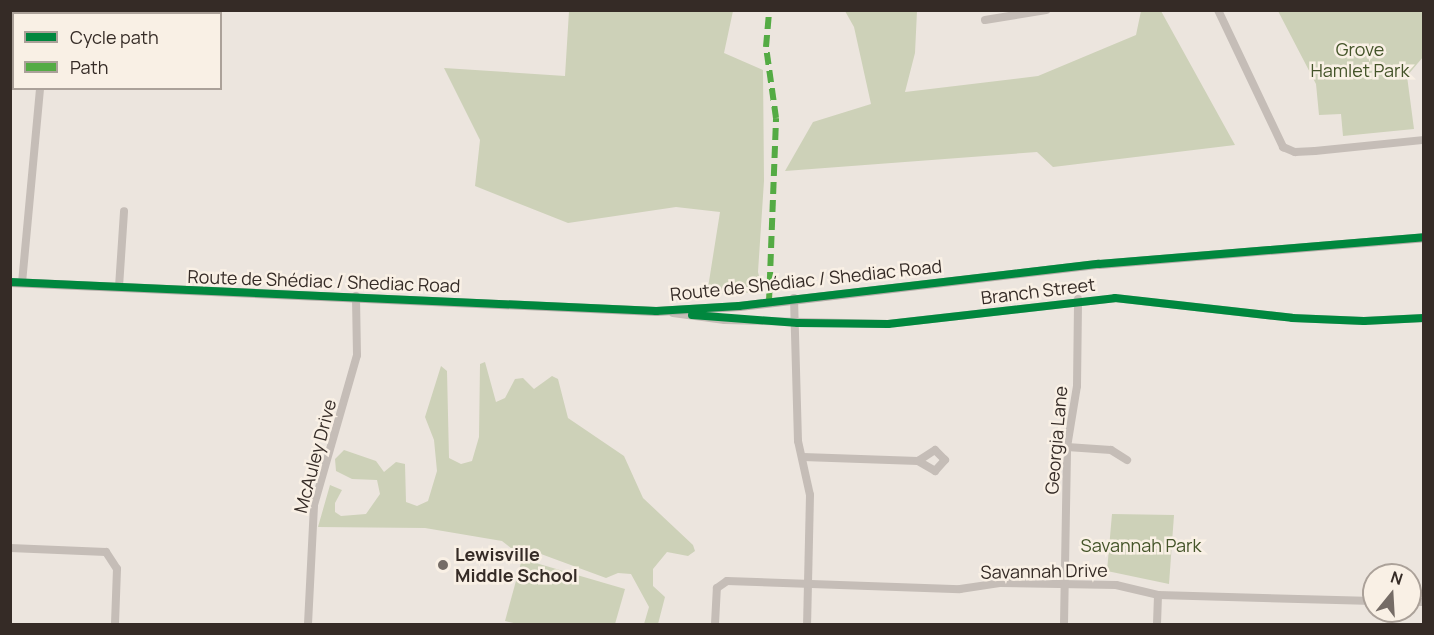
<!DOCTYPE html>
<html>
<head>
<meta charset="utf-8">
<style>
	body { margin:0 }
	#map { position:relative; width:1434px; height:635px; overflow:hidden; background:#ece5de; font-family:Manrope,sans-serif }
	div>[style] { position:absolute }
	.green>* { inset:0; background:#cdd1b8 }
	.minor>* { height:8px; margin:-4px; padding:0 4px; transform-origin:4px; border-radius:4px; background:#c5bdb7 }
	.major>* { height:9px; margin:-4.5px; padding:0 4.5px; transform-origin:4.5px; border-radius:4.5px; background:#b3aca7 }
	.quiet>* { height:6px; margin-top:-3px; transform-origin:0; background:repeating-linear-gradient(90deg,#54ab44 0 12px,transparent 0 18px) }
	.cycleway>* { height:8px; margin:-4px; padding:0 4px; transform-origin:4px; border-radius:4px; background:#00873e }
	.dots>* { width:16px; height:16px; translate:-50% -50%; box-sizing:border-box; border:3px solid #f9f0e5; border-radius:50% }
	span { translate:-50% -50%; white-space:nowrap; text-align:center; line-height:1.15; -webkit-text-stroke:5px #f9f0e5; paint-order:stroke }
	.park-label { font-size:18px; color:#445429 }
	.street-label { font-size:18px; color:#352b26 }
	.poi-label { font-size:18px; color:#352b26; font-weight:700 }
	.left { translate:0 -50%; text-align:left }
	.frame { position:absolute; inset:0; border:12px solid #352b26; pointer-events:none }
	.legend { position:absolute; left:12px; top:12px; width:210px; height:78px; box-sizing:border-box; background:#f9f0e5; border:2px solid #aba199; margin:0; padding:8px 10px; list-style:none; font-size:18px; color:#352b26 }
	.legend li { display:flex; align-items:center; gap:12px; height:30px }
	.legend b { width:30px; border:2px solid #aba199 }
	.north { position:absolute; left:1362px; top:563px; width:60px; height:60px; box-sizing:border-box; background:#f9f0e5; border:2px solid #aba199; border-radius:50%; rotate:18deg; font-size:16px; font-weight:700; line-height:24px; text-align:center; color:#352b26 }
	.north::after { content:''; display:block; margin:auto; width:21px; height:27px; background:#756c66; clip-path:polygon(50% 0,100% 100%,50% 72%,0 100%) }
</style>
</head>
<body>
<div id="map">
	<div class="green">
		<i style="clip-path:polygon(569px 11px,733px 11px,724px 53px,763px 70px,764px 181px,758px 272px,763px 292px,707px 294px,720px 212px,676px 207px,568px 223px,475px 186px,480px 140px,444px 68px,565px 76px)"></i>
		<i style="clip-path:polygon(845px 11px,917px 11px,915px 53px,905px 92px,1038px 76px,1136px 35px,1141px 11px,1161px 11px,1235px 145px,1053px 167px,1037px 152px,785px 171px,813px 122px,871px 104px,854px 27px)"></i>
		<i style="clip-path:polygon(1278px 11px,1423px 11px,1423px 57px,1407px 76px,1414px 129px,1343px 136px,1341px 114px,1319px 115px,1316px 84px)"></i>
		<i style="clip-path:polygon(485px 362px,496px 402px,505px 398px,515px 379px,523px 378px,534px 389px,552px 376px,558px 379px,568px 418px,624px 456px,643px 498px,693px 545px,695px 551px,688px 556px,667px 552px,653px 569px,653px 586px,665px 597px,658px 624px,644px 624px,649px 607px,631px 574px,618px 573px,606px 578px,522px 547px,511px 548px,502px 541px,425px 528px,318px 527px,330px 485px,342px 490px,335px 503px,335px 512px,341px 516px,366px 514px,380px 494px,377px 480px,352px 479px,336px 471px,335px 459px,344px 450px,376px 461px,384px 472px,396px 462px,405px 464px,406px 502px,417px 506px,428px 501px,437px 471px,434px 440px,425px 417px,441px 366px,447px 371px,449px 458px,461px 464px,472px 461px,479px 437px,480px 364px)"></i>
		<i style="clip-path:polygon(1112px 514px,1174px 515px,1169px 584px,1107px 571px)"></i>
		<i style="clip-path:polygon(522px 559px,625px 589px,615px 624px,518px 624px,505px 621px)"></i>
	</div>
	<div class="minor">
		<i style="left:1218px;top:10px;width:152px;rotate:64.6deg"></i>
		<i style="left:1283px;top:147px;width:13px;rotate:23deg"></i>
		<i style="left:1295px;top:152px;width:20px;rotate:-3deg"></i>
		<i style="left:1315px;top:151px;width:110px;rotate:-5.8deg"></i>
		<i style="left:985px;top:20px;width:62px;rotate:-9.3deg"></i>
		<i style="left:10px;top:57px;width:4px"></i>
		<i style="left:22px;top:283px;width:196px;rotate:-84.7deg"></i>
		<i style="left:119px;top:287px;width:76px;rotate:-86.2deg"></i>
		<i style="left:794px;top:298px;width:143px;rotate:88.4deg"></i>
		<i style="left:798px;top:441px;width:55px;rotate:77.5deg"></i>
		<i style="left:810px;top:495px;width:129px;rotate:91.3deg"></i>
		<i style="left:673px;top:313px;width:52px;rotate:7.7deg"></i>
		<i style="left:725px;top:320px;width:163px;rotate:1.4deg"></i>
		<i style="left:888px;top:324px;width:228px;rotate:-6.5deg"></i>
		<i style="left:1115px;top:298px;width:178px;rotate:6.4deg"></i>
		<i style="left:1292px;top:318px;width:72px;rotate:2.4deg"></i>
		<i style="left:1364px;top:321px;width:60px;rotate:-2.9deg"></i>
		<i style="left:1067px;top:447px;width:44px;rotate:3.9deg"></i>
		<i style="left:1111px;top:450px;width:19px;rotate:32deg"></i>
		<i style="left:803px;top:457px;width:115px;rotate:2deg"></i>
		<i style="left:918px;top:461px;width:20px;rotate:30deg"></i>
		<i style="left:935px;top:471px;width:15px;rotate:-48deg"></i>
		<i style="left:945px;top:460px;width:14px;rotate:-135deg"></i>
		<i style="left:935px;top:450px;width:20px;rotate:147deg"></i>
		<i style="left:10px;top:548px;width:96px;rotate:2.4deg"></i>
		<i style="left:106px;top:552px;width:20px;rotate:57deg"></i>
		<i style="left:117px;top:569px;width:55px;rotate:92.1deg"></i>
		<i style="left:1410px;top:602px;width:14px"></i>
		<i style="left:308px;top:624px;width:119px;rotate:-87.1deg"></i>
		<i style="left:314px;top:505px;width:156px;rotate:-74deg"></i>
		<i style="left:357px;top:355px;width:59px;rotate:-91deg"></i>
		<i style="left:715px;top:624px;width:36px;rotate:-87deg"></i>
		<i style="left:717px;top:588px;width:12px;rotate:-35deg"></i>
		<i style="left:727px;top:581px;width:233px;rotate:2deg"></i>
		<i style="left:960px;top:589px;width:40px;rotate:-8.5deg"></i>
		<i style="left:1000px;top:583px;width:116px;rotate:1deg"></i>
		<i style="left:1116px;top:585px;width:43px;rotate:13.4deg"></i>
		<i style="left:1158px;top:595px;width:216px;rotate:1.6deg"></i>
		<i style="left:1064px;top:624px;width:177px;rotate:-89deg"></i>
		<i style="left:1067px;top:447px;width:62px;rotate:-80.7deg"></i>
		<i style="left:1077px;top:386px;width:87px;rotate:-89.3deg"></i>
		<i style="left:1157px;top:624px;width:29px;rotate:-88deg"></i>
	</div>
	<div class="major">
		<i style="left:10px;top:282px;width:647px;rotate:2.57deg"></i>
		<i style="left:656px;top:311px;width:83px;rotate:-3.4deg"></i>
		<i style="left:739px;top:306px;width:362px;rotate:-6.7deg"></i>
		<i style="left:1099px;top:264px;width:326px;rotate:-4.7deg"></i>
	</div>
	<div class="quiet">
		<i style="left:769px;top:302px;width:184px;rotate:-87.8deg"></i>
		<i style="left:776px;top:118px;width:72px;rotate:-98deg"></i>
		<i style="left:766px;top:47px;width:37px;rotate:-85deg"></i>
	</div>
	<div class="cycleway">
		<i style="left:10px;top:282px;width:647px;rotate:2.57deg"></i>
		<i style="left:656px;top:311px;width:83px;rotate:-3.4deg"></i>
		<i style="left:739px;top:306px;width:362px;rotate:-6.7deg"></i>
		<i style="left:1099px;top:264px;width:326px;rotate:-4.7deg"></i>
		<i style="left:692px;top:315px;width:106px;rotate:4.3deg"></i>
		<i style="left:798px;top:323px;width:90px;rotate:0.6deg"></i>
		<i style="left:888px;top:324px;width:228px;rotate:-6.5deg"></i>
		<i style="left:1115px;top:298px;width:178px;rotate:6.4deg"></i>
		<i style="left:1292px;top:318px;width:72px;rotate:2.4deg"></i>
		<i style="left:1364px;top:321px;width:60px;rotate:-2.9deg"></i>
	</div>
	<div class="dots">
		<i style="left:443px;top:565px;background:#756c66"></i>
	</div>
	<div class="park-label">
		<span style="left:1360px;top:60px">Grove<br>Hamlet Park</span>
		<span style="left:1141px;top:545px">Savannah Park</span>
	</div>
	<div class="street-label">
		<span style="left:806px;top:280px;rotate:-6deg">Route de Shédiac / Shediac Road</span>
		<span style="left:324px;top:281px;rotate:2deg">Route de Shédiac / Shediac Road</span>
		<span style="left:1038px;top:291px;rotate:-7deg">Branch Street</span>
		<span style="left:1056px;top:440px;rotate:-85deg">Georgia Lane</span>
		<span style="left:315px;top:456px;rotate:-75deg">McAuley Drive</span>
		<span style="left:1044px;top:571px;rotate:-1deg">Savannah Drive</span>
	</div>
	<div class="poi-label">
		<span class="left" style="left:455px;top:565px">Lewisville<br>Middle School</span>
	</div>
	<div class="frame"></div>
	<ul class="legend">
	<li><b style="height:8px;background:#00873e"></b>Cycle path</li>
	<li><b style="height:8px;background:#54ab44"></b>Path</li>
	</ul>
	<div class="north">N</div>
</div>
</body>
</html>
